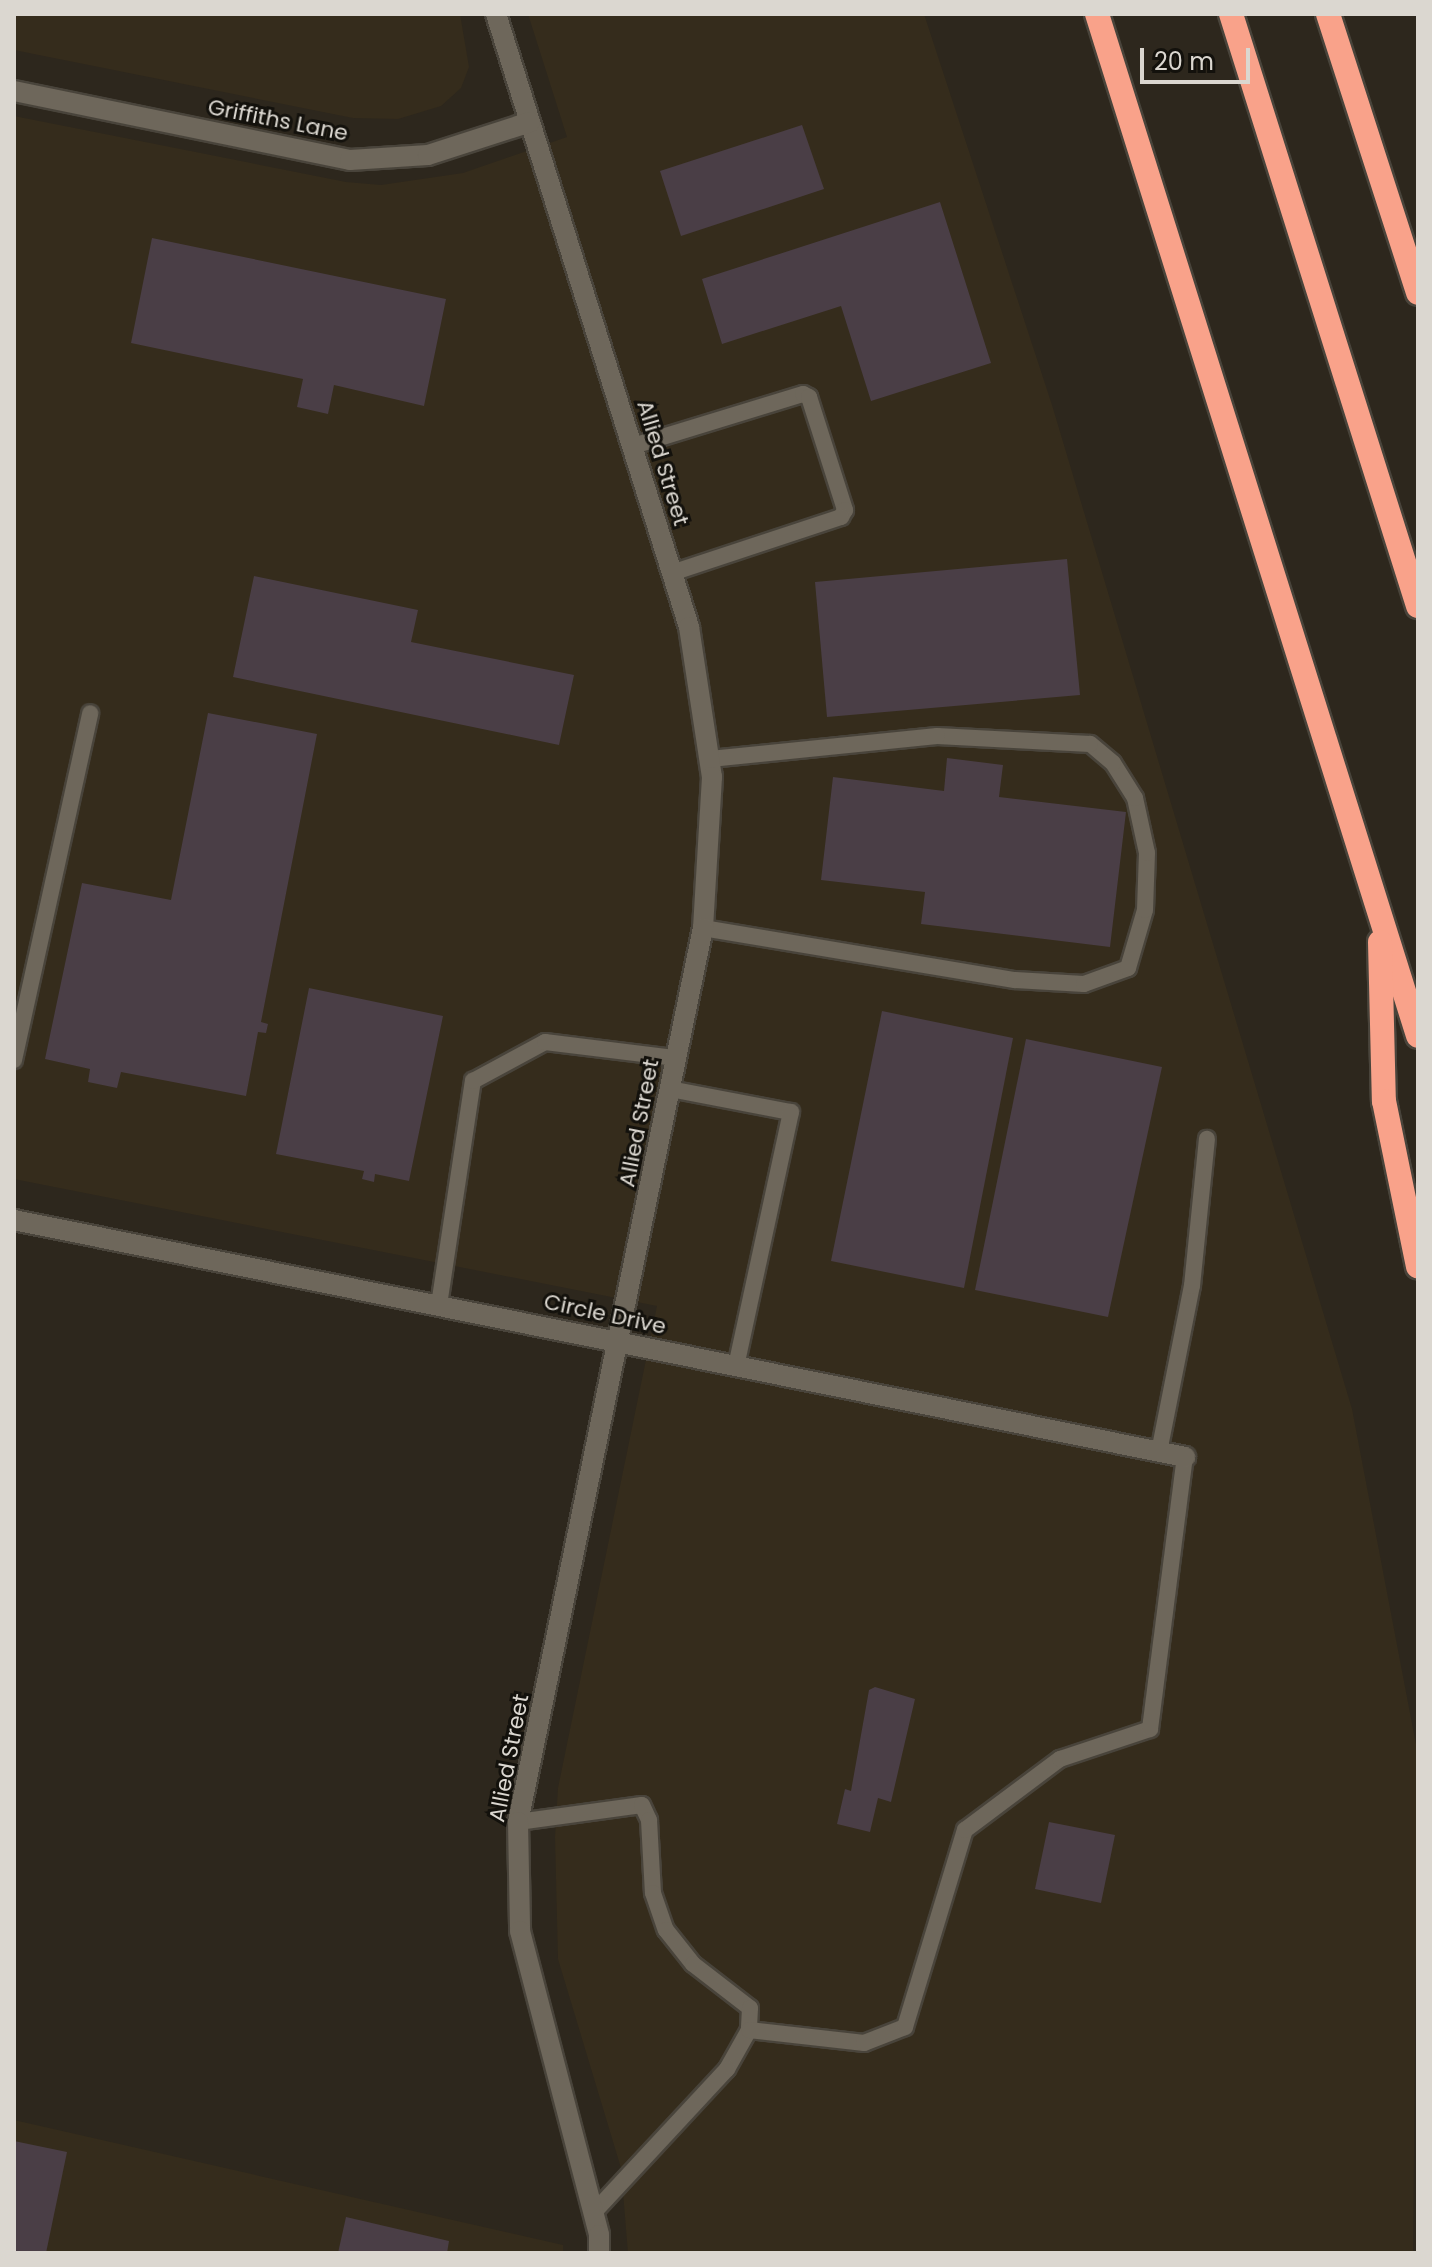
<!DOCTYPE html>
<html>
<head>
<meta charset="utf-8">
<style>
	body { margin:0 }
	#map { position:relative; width:1432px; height:2267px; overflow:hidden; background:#2d271d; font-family:Poppins,sans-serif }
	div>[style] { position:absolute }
	.built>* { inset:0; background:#352c1c }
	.building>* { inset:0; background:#4a3e46 }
	.roads { filter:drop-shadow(2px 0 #49443b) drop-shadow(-2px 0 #49443b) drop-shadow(0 2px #49443b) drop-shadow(0 -2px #49443b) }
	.lane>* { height:16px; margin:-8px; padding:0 8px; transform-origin:8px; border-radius:8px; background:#6e675b }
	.street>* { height:20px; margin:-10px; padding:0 10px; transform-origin:10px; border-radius:10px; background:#6e675b }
	.highway>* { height:24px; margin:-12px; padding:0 12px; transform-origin:12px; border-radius:12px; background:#f9a28a }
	span { translate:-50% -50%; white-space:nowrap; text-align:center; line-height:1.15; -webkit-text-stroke:6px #13110c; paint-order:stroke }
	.street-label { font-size:22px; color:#dbd7d0 }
	.frame { position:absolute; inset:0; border:16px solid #dbd7d0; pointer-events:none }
	.scale { position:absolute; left:1140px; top:48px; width:110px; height:36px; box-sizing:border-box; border:4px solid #dbd7d0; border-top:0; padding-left:10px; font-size:24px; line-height:28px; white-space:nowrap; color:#dbd7d0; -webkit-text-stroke:6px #13110c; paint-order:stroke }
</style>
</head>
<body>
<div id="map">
	<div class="built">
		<i style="clip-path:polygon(14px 14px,460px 14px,469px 67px,461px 88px,441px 106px,398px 119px,353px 118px,14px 50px)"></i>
		<i style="clip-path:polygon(528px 14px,924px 14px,1052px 405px,1352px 1409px,1418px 1755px,1413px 2253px,628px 2253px,621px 2168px,558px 1959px,555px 1837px,558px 1788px,657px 1306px,14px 1179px,14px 116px,346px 182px,381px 185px,463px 173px,567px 137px)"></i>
		<i style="clip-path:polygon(14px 2120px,563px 2245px,563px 2253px,14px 2253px)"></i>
	</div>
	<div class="building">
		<i style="clip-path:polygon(802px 125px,824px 189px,681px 236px,660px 171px)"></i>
		<i style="clip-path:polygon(940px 202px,991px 363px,871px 401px,841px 306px,722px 344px,702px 279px)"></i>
		<i style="clip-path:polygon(152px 238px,446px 299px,424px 406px,334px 385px,328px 414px,297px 407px,303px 379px,131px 343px)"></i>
		<i style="clip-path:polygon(1067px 559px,1080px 695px,827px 717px,815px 582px)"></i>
		<i style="clip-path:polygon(254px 576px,418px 610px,411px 642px,574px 675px,559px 745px,233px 677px)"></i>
		<i style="clip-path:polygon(208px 713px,317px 734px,261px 1022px,268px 1024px,266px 1033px,258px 1032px,246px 1096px,121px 1072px,117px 1088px,88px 1082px,90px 1069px,45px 1059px,82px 883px,171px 900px)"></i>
		<i style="clip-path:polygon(947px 758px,1003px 765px,999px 797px,1126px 812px,1110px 947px,921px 924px,925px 892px,821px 880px,833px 777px,944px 791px)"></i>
		<i style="clip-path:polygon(309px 988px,443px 1016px,409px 1181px,375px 1174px,374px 1182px,362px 1179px,364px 1171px,276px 1154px)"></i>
		<i style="clip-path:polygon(882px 1011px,1013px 1038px,964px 1288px,831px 1261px)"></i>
		<i style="clip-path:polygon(1026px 1039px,1162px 1067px,1108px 1317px,975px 1290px)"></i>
		<i style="clip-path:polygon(875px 1687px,915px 1699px,891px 1802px,878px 1798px,870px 1832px,837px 1824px,845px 1789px,851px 1791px,869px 1690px)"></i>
		<i style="clip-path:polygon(1049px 1822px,1115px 1835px,1101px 1903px,1035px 1889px)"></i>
		<i style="clip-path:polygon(14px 2141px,67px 2152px,46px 2253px,14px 2253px)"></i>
		<i style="clip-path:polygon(346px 2217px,449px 2241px,447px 2253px,338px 2253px)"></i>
	</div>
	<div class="roads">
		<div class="lane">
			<i style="left:633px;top:446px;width:178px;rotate:-17deg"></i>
			<i style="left:803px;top:394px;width:7px;rotate:27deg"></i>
			<i style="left:809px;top:397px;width:119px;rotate:72.3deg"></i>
			<i style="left:845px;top:510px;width:8px;rotate:120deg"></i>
			<i style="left:841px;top:517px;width:178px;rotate:161.7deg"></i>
			<i style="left:703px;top:928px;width:316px;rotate:9.5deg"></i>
			<i style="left:1015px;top:980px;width:69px;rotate:3.3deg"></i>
			<i style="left:1084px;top:984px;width:47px;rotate:-20deg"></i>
			<i style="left:1128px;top:968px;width:60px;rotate:-73.7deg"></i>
			<i style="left:1145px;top:910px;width:57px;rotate:-88deg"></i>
			<i style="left:1147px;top:853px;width:56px;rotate:-102.3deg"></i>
			<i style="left:1135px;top:798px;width:41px;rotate:-122.2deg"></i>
			<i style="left:1113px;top:763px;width:30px;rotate:-140deg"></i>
			<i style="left:1090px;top:744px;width:153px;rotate:-177deg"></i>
			<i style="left:937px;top:736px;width:228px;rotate:174.2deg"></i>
			<i style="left:14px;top:1060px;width:355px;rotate:-77.6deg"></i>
			<i style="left:670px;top:1089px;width:123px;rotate:10.8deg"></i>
			<i style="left:791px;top:1112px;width:260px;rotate:102.2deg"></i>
			<i style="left:439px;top:1305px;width:227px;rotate:-81.4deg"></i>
			<i style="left:473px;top:1081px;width:82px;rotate:-28.4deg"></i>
			<i style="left:545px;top:1042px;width:132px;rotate:7deg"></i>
			<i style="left:1159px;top:1452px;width:169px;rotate:-78.8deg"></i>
			<i style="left:1192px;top:1286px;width:148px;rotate:-84.2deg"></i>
			<i style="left:518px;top:1822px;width:125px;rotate:-7.8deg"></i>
			<i style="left:642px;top:1805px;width:17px;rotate:65deg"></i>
			<i style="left:649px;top:1820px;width:73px;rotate:86.9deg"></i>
			<i style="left:653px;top:1893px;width:39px;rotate:71deg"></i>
			<i style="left:666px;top:1930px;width:43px;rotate:51.5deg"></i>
			<i style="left:693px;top:1964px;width:72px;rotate:37.7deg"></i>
			<i style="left:750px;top:2008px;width:22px;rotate:93deg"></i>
			<i style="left:749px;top:2030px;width:45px;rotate:119.4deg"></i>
			<i style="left:727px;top:2069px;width:195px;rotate:132.9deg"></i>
			<i style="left:749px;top:2030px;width:116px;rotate:6.4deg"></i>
			<i style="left:864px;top:2043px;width:44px;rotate:-21.3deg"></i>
			<i style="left:905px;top:2027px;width:206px;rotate:-73.1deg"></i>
			<i style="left:965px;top:1830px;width:119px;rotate:-36.8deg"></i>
			<i style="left:1060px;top:1759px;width:95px;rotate:-18.4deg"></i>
			<i style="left:1150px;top:1729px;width:274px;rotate:-82.7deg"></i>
		</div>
		<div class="street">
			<i style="left:496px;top:14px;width:643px;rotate:72.52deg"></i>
			<i style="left:689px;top:627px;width:152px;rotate:81.3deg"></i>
			<i style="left:712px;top:777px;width:151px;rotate:93.4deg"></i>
			<i style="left:703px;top:928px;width:913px;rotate:101.69deg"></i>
			<i style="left:518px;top:1822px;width:109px;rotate:88.9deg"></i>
			<i style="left:520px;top:1931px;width:314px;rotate:75.4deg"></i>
			<i style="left:599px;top:2235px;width:18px;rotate:90deg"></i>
			<i style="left:14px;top:91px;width:343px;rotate:11.6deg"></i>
			<i style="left:350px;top:160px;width:78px;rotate:-3.7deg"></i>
			<i style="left:428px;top:155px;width:107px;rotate:-17.9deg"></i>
			<i style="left:14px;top:1220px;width:1195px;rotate:11.44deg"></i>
		</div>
		<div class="highway">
			<i style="left:1097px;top:14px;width:1071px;rotate:72.56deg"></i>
			<i style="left:1231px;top:14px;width:621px;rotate:72.47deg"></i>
			<i style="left:1328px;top:14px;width:293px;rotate:72.1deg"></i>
			<i style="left:1380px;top:942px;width:159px;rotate:88.6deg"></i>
			<i style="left:1384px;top:1101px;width:169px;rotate:78.4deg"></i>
		</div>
	</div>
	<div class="street-label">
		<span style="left:278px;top:120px;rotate:11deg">Griffiths Lane</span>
		<span style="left:663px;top:463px;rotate:73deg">Allied Street</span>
		<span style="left:639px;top:1123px;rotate:-79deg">Allied Street</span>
		<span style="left:605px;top:1314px;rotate:12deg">Circle Drive</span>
		<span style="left:509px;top:1758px;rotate:-79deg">Allied Street</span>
	</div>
	<div class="frame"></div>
	<div class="scale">20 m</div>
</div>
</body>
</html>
